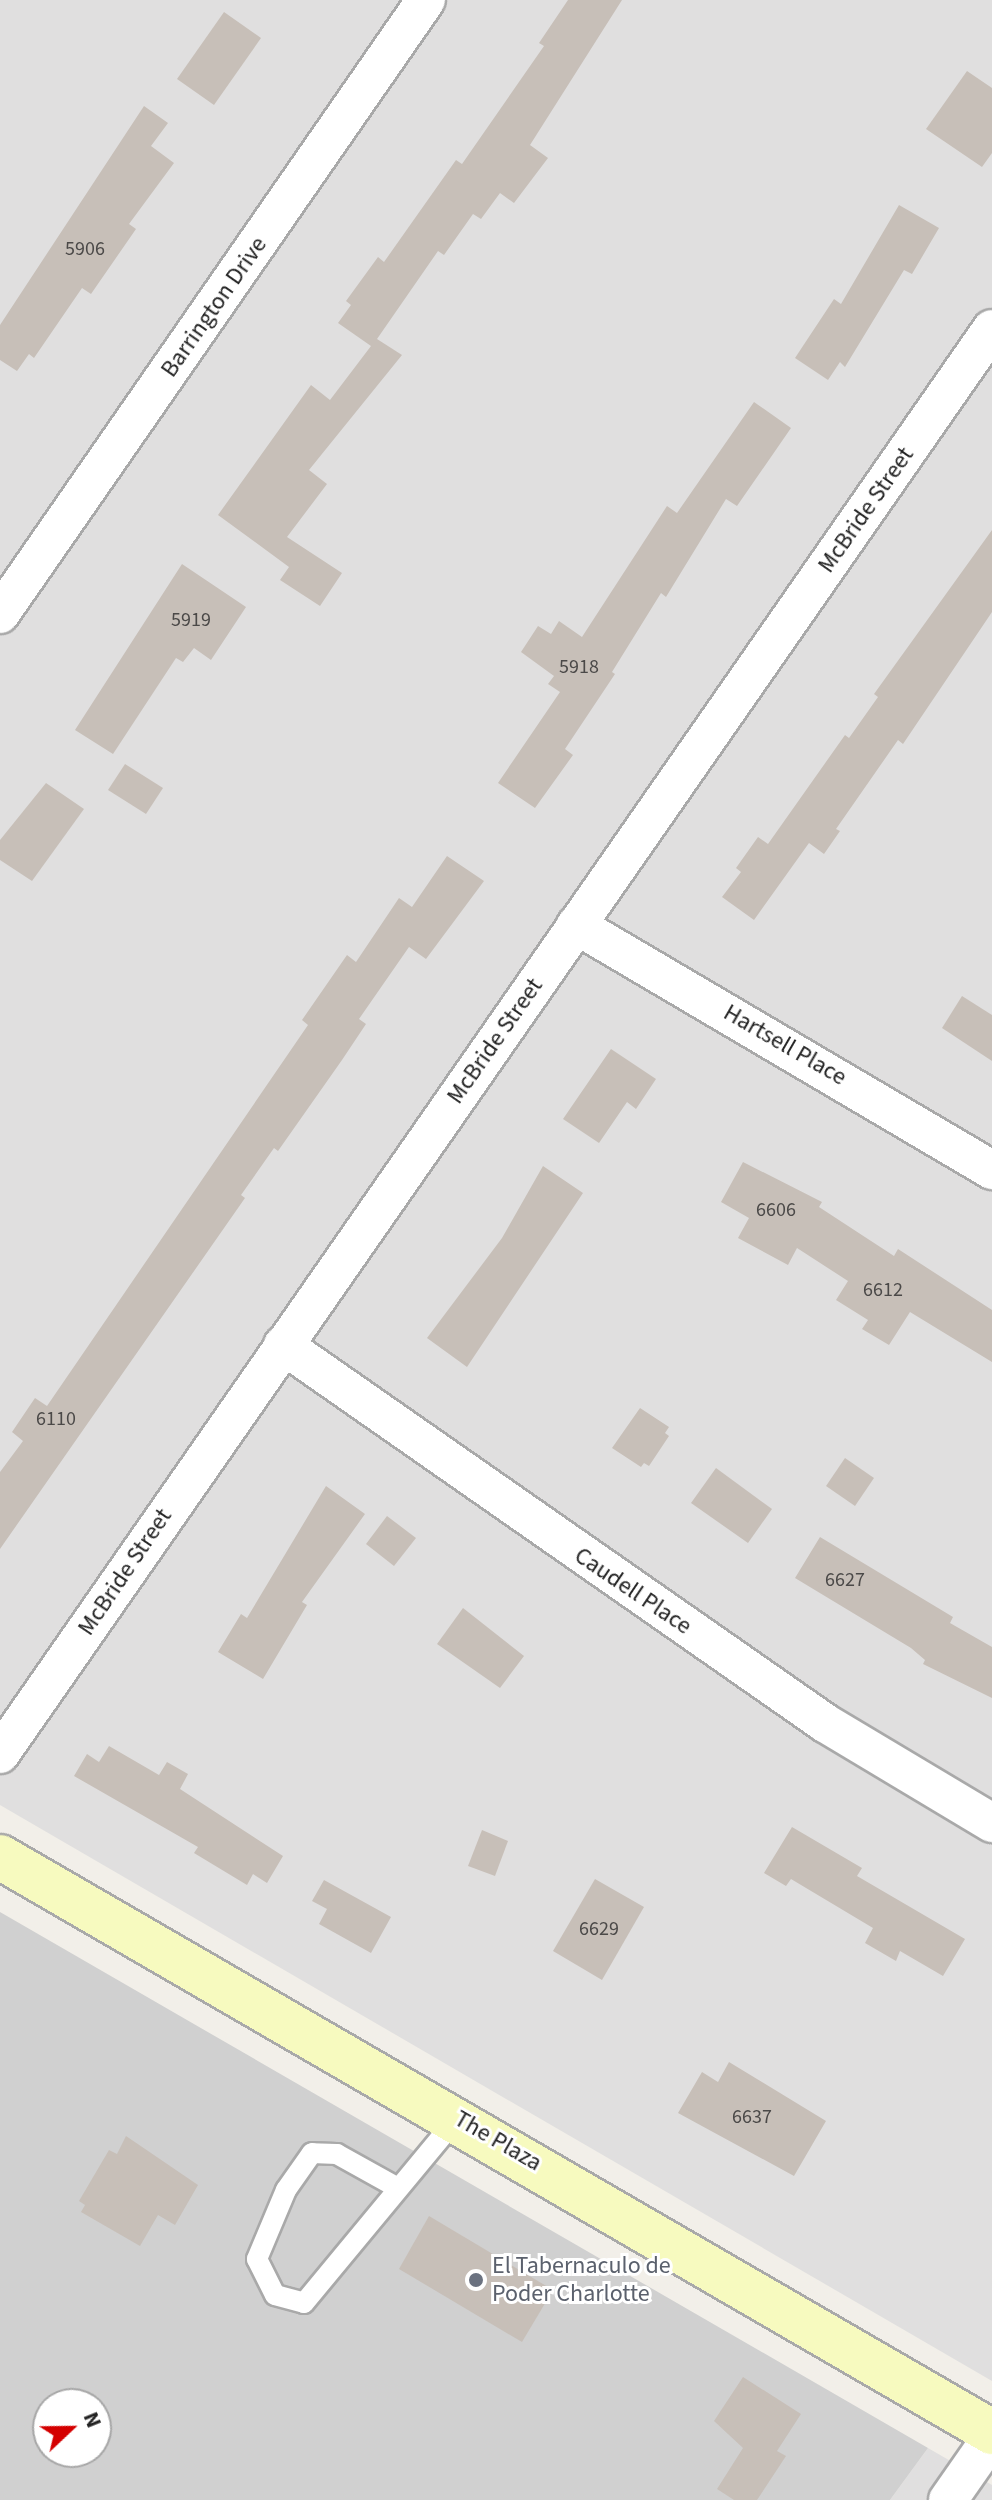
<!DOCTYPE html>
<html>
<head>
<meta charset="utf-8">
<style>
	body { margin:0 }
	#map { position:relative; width:992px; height:2500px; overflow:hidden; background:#f2efe9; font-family:"Source Sans 3",sans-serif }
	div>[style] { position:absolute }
	.residential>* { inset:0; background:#e0dfdf }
	.religious>* { inset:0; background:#d0d0d0 }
	.building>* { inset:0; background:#c7bfb8 }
	.roads { filter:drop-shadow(2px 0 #a9a9a9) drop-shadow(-2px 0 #a9a9a9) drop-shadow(0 2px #a9a9a9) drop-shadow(0 -2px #a9a9a9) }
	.lane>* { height:20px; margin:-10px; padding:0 10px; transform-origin:10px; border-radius:10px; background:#fff }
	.street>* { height:38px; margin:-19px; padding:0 19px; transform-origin:19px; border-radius:19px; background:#fff }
	.secondary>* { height:44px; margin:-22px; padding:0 22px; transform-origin:22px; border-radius:22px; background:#f7fabf }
	.dots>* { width:22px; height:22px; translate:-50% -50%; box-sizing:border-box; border:4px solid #fff; border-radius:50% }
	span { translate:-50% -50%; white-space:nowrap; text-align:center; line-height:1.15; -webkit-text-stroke:6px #fff; paint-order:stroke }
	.number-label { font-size:20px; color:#4b4948 }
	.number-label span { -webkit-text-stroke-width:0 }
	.street-label { font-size:24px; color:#222 }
	.worship-label { font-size:24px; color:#5b616d }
	.left { translate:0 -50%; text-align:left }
	.north { position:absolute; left:32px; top:2388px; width:80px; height:80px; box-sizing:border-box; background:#fff; border:2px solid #a7a7a7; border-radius:50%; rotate:68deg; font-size:22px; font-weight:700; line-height:32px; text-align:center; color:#222 }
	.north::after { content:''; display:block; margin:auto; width:28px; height:36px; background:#d40000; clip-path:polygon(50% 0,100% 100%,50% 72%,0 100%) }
</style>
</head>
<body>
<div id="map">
	<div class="residential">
		<i style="clip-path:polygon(0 0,992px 0,992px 2381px,0 1805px)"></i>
		<i style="clip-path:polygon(928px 2448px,992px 2485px,992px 2500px,890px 2500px)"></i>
	</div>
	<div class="religious">
		<i style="clip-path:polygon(evenodd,0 1912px,928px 2448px,890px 2500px,0 2500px,0 1912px,48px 2404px,96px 2404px,96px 2452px,48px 2452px,48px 2404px)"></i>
	</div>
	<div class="building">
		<i style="clip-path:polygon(568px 0,622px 0,530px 145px,548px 158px,514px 203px,500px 193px,481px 219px,473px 214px,444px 255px,438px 251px,377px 339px,402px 355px,309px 470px,327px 484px,287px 537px,342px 573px,320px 606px,280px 580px,289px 567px,218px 515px,311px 385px,330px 400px,371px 346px,338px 323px,351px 305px,346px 301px,378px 257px,384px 262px,456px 160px,462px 164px,544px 46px,539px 43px)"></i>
		<i style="clip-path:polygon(224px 12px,261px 38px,214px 105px,177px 79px)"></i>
		<i style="clip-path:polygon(967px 71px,992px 88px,992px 153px,982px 167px,926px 129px)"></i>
		<i style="clip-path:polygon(144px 106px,168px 123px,151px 146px,174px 163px,129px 224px,136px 229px,91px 294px,82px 288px,34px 358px,29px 354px,17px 371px,0 360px,0 325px)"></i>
		<i style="clip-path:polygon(899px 205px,939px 228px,912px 274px,904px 270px,845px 367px,840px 362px,828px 380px,795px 358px,834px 299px,841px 304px)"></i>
		<i style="clip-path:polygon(754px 402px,791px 428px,737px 506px,726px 499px,666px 597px,661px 593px,612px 672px,615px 674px,565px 749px,573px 755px,535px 808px,498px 783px,560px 692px,548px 684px,554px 676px,521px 652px,538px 626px,551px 634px,559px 621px,582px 637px,667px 506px,677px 513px)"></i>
		<i style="clip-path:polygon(992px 530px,992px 612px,903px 744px,898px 740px,836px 829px,840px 831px,824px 854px,809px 843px,754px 920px,722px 897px,741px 872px,736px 868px,758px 837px,768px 844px,845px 735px,849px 738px,878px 697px,874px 694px)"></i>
		<i style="clip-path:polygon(182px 564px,246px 607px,211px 660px,194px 648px,183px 662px,176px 658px,113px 754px,75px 730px)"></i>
		<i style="clip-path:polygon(125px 764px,163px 788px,146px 814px,108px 790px)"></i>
		<i style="clip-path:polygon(46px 783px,84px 809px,32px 881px,0 860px,0 840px)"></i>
		<i style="clip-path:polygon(447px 856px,484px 881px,426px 959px,409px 947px,359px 1019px,366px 1024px,342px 1060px,278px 1151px,274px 1148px,241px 1195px,245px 1198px,0 1549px,0 1472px,23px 1441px,12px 1432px,35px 1398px,47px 1406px,308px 1025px,302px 1020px,347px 955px,356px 962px,399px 898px,412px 907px)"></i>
		<i style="clip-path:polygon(962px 996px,992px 1015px,992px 1061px,942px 1028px)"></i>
		<i style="clip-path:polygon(611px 1049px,656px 1079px,636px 1109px,627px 1102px,599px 1143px,563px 1119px)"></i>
		<i style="clip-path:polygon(743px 1162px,822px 1202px,819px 1207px,894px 1256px,898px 1249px,992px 1310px,992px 1362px,910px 1312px,889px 1345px,862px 1329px,868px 1320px,836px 1300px,848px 1281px,797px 1248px,788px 1265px,738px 1238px,749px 1218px,721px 1202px)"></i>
		<i style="clip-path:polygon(543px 1166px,583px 1193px,467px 1367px,427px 1338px,502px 1238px)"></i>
		<i style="clip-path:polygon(640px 1408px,669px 1427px,665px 1433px,669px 1436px,649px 1466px,644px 1463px,641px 1467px,612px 1448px)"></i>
		<i style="clip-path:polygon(845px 1458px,874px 1478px,855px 1506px,826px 1486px)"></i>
		<i style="clip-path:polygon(716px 1468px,772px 1509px,748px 1543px,691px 1503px)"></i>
		<i style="clip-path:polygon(326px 1486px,365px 1514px,302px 1602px,307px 1605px,263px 1679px,218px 1652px,241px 1614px,247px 1618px)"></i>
		<i style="clip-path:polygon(387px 1516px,416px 1538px,394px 1566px,366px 1544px)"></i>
		<i style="clip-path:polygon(820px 1537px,953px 1617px,950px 1623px,992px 1647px,992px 1698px,923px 1664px,925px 1660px,911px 1648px,795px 1578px)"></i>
		<i style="clip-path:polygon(463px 1608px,524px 1656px,500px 1688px,437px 1644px)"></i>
		<i style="clip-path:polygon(109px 1746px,159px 1775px,167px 1762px,188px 1774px,180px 1789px,283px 1856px,267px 1883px,253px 1874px,247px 1885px,194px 1853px,198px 1847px,74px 1776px,87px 1754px,99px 1762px)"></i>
		<i style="clip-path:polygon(792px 1827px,862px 1868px,857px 1876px,965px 1939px,943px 1976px,900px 1951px,896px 1961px,865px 1943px,873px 1928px,791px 1879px,786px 1886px,764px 1873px)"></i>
		<i style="clip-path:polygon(482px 1830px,508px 1841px,495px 1876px,468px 1866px)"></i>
		<i style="clip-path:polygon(595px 1879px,644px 1907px,602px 1980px,553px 1951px)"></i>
		<i style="clip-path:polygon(324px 1880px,391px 1917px,371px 1953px,319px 1924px,327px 1909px,312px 1901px)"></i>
		<i style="clip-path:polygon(729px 2062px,826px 2121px,794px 2176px,678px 2113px,702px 2072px,718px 2082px)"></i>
		<i style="clip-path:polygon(126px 2136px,198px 2185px,175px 2225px,158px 2215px,140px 2246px,81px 2212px,85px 2205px,79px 2201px,109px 2150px,117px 2154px)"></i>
		<i style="clip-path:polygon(429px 2216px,553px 2290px,522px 2342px,399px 2269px)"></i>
		<i style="clip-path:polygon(743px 2377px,801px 2414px,777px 2451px,786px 2456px,757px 2500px,734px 2500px,717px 2489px,743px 2448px,714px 2421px)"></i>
	</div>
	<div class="roads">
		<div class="lane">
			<i style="left:398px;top:2188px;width:70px;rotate:-150.9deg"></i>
			<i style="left:337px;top:2154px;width:25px;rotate:-178deg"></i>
			<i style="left:312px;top:2153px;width:45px;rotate:125.1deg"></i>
			<i style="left:286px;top:2190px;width:75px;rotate:112.8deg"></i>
			<i style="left:257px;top:2259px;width:40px;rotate:63.4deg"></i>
			<i style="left:275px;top:2295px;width:30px;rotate:15deg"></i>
			<i style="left:304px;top:2303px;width:240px;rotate:-50.4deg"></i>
		</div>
		<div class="street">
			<i style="left:0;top:614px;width:747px;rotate:-55.25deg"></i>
			<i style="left:576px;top:925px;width:483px;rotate:30.5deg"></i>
			<i style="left:283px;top:1345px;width:661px;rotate:34.89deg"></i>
			<i style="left:825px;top:1723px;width:195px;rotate:30.9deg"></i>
			<i style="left:0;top:1754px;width:1736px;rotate:-55.16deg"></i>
			<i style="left:948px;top:2500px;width:77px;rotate:-55.1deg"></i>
		</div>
		<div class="secondary">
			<i style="left:0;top:1857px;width:1147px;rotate:30.1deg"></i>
		</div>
	</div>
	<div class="dots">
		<i style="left:476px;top:2280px;background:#6b7280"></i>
	</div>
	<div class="number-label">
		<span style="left:85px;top:249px">5906</span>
		<span style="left:191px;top:620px">5919</span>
		<span style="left:579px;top:667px">5918</span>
		<span style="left:776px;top:1210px">6606</span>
		<span style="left:883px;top:1290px">6612</span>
		<span style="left:56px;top:1419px">6110</span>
		<span style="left:845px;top:1580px">6627</span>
		<span style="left:599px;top:1929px">6629</span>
		<span style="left:752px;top:2117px">6637</span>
	</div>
	<div class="street-label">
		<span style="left:214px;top:307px;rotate:-55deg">Barrington Drive</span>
		<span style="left:866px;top:510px;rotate:-55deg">McBride Street</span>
		<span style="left:495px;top:1041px;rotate:-55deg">McBride Street</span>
		<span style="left:785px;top:1045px;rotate:30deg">Hartsell Place</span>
		<span style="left:125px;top:1572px;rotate:-56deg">McBride Street</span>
		<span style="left:633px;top:1591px;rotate:34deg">Caudell Place</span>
		<span style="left:498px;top:2141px;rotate:30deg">The Plaza</span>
	</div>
	<div class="worship-label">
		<span class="left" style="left:492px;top:2280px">El Tabernaculo de<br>Poder Charlotte</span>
	</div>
	<div class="north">N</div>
</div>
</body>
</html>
